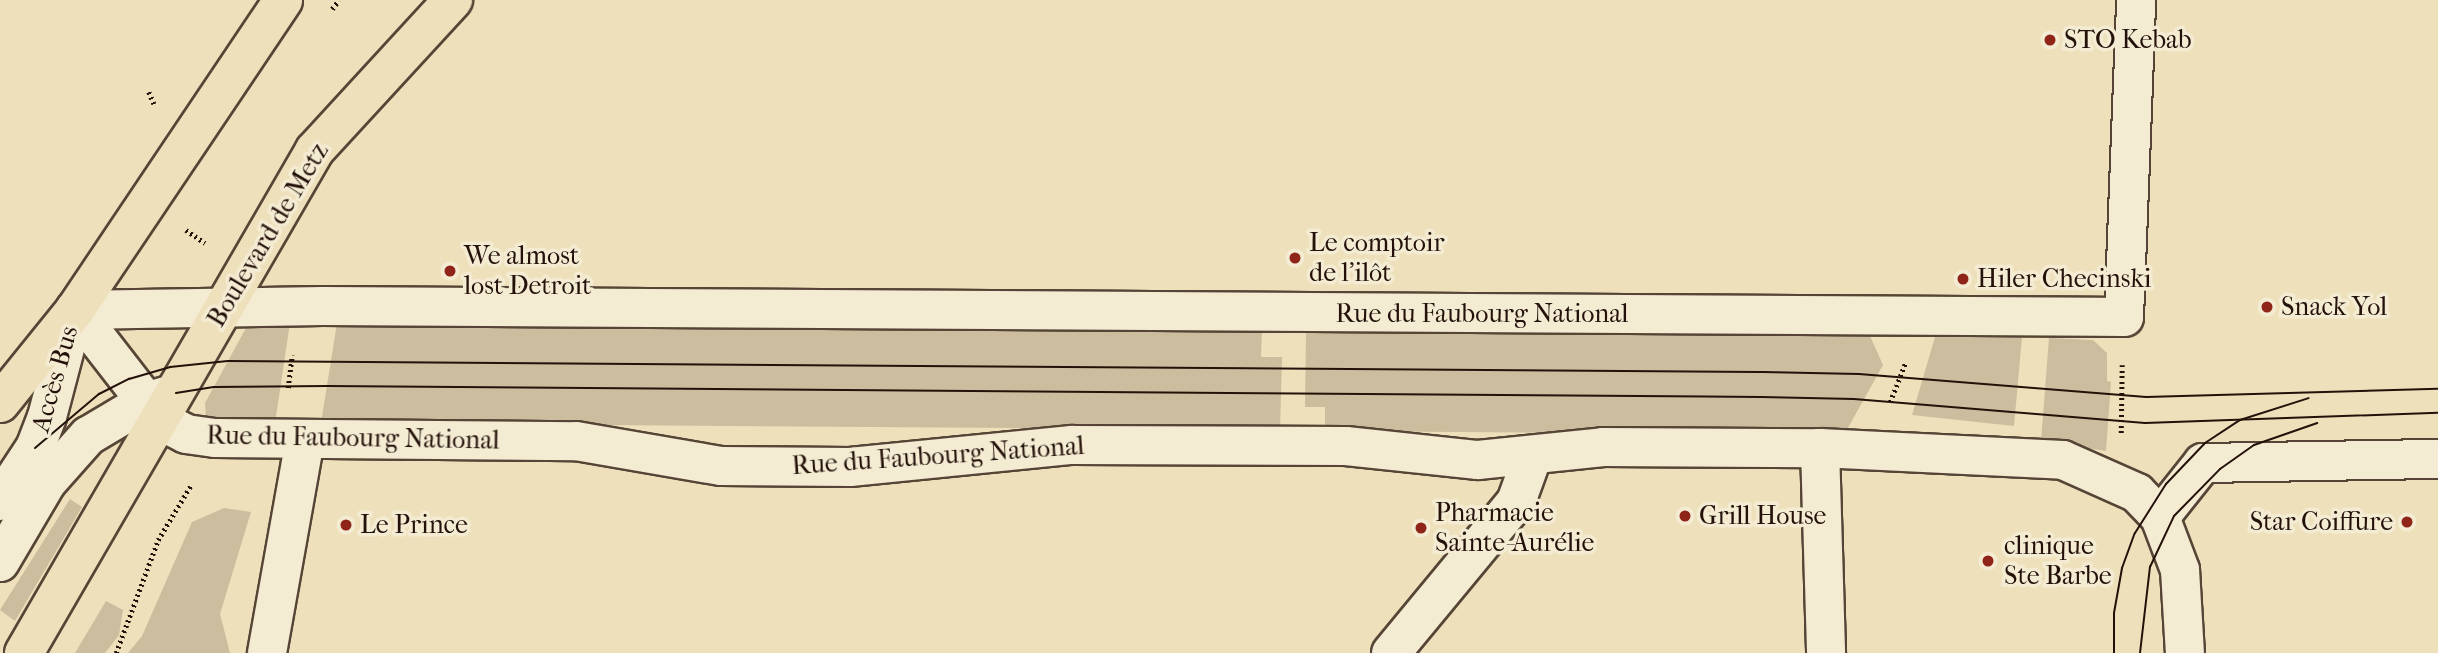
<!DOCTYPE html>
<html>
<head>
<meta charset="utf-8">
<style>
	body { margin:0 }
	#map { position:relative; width:2438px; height:653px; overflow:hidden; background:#eee0bb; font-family:"IM FELL French Canon",serif }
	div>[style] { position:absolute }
	.green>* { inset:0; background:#cbbd9d }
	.path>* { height:4.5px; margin-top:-2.25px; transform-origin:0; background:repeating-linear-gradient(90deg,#23110a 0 2px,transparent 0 5.5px) }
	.roads { filter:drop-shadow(2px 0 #564536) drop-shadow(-2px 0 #564536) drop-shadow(0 2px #564536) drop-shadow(0 -2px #564536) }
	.minor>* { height:38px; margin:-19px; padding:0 19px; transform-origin:19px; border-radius:19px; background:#f4ebd3 }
	.major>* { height:38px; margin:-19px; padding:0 19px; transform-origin:19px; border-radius:19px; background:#eee0bb }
	.tram>* { height:2px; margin:-1px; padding:0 1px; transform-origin:1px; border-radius:1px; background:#23110a }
	.dots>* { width:19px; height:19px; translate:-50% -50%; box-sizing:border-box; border:4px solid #f4ebd3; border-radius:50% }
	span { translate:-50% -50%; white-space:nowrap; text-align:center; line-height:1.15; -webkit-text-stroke:7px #f4ebd3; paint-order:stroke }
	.poi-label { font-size:26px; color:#23110a }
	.left { translate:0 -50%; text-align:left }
	.right { translate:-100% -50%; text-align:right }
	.street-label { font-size:26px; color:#23110a }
</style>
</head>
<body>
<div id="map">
	<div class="green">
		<i style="clip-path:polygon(290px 323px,275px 423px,213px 422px,206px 416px,205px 403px,246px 328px)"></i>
		<i style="clip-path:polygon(337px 323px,1262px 331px,1261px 357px,1282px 357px,1280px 430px,321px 423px)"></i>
		<i style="clip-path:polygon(1306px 331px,1870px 336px,1883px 365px,1844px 435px,1325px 431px,1325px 407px,1305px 407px)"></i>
		<i style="clip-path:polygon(1935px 337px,2022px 337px,2014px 426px,1912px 415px)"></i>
		<i style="clip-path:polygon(2049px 338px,2093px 340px,2107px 353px,2107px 381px,2111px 382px,2106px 451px,2041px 441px)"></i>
		<i style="clip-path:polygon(70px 499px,82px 507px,15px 621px,0 610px)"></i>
		<i style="clip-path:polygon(224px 508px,251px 512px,220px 614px,230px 653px,128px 653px,142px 636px,192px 522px)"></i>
		<i style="clip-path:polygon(106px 601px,123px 610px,119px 635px,105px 653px,75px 653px)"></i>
	</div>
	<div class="path">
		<i style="left:332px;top:9px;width:11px;rotate:-52deg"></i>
		<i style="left:149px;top:92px;width:13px;rotate:67deg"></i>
		<i style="left:186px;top:230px;width:23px;rotate:34deg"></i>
		<i style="left:288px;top:388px;width:33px;rotate:-83deg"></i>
		<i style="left:1890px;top:402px;width:41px;rotate:-68.5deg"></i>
		<i style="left:2121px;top:433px;width:68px;rotate:-89.2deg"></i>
		<i style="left:116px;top:653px;width:121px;rotate:-69.6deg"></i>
		<i style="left:158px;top:540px;width:64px;rotate:-59deg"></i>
	</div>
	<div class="roads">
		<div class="minor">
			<i style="left:75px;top:310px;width:248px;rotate:-0.9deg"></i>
			<i style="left:323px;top:306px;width:1801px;rotate:0.35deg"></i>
			<i style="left:2124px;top:317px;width:317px;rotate:-87.8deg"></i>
			<i style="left:75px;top:310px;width:140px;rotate:52.2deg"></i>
			<i style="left:161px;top:421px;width:28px;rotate:27deg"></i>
			<i style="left:186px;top:434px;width:29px;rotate:8deg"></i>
			<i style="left:215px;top:438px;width:361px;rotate:0.5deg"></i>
			<i style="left:576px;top:441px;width:147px;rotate:9.8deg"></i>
			<i style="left:721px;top:466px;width:129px;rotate:0.4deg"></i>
			<i style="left:850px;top:467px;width:223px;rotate:-5.7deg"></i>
			<i style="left:1072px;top:445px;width:274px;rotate:0.2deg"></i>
			<i style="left:1346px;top:446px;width:133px;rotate:6.1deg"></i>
			<i style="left:1478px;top:460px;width:126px;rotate:-5.9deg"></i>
			<i style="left:1603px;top:447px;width:217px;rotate:0.3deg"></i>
			<i style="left:1820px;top:448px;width:243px;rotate:2.8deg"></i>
			<i style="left:2063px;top:460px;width:81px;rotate:24deg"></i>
			<i style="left:2137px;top:493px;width:33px;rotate:46deg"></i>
			<i style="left:2160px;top:517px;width:57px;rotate:69.3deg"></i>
			<i style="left:2180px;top:570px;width:83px;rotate:86.6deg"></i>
			<i style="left:1820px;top:448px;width:205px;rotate:88.3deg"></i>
			<i style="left:0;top:501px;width:64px;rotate:-56.6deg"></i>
			<i style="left:35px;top:448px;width:33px;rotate:-69deg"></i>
			<i style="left:47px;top:417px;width:111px;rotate:-75.3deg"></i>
			<i style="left:2160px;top:517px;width:69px;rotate:-51.5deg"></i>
			<i style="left:2203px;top:463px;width:235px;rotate:-1deg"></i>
			<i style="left:0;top:562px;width:93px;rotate:-59.6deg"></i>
			<i style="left:47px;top:482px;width:62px;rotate:-48.3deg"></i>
			<i style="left:88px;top:436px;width:66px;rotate:-30.8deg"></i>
			<i style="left:145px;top:402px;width:26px;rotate:-16deg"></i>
			<i style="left:267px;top:653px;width:216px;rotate:-79.9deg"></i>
			<i style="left:1391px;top:653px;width:196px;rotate:-50.4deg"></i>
			<i style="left:1516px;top:502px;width:50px;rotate:-70.1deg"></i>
		</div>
		<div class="major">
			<i style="left:0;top:403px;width:119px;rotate:-51.1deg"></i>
			<i style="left:75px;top:310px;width:373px;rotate:-56.1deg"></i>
			<i style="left:24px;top:653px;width:581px;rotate:-59.95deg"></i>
			<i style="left:315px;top:150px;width:204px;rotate:-47.4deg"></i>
		</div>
	</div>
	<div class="tram">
		<i style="left:176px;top:393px;width:38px;rotate:-9deg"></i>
		<i style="left:214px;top:387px;width:113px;rotate:-0.5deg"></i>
		<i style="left:327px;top:386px;width:1434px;rotate:0.44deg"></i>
		<i style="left:1761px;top:397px;width:93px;rotate:1.2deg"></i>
		<i style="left:1854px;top:399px;width:292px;rotate:4.7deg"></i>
		<i style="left:2145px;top:423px;width:293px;rotate:-2deg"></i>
		<i style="left:35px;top:448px;width:84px;rotate:-40.2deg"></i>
		<i style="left:99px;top:394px;width:34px;rotate:-27deg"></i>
		<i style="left:129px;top:379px;width:43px;rotate:-16.3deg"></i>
		<i style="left:170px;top:367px;width:58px;rotate:-5.9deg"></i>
		<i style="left:228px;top:361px;width:1535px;rotate:0.41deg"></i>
		<i style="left:1763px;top:372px;width:96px;rotate:1.2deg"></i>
		<i style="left:1859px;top:374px;width:288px;rotate:4.6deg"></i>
		<i style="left:2146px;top:397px;width:292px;rotate:-1.6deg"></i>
		<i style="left:2114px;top:653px;width:40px;rotate:-90deg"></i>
		<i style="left:2114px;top:613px;width:46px;rotate:-79.9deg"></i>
		<i style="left:2122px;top:568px;width:37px;rotate:-70deg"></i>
		<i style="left:2135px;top:533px;width:58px;rotate:-57.7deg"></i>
		<i style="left:2166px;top:484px;width:57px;rotate:-46.4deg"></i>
		<i style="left:2205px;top:443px;width:42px;rotate:-33.3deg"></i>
		<i style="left:2240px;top:420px;width:72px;rotate:-17.7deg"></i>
		<i style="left:2140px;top:653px;width:87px;rotate:-83.4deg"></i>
		<i style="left:2150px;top:567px;width:56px;rotate:-64.8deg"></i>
		<i style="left:2174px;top:516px;width:66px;rotate:-45.6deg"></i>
		<i style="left:2220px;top:469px;width:42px;rotate:-35.2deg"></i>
		<i style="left:2254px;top:445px;width:67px;rotate:-19.2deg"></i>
	</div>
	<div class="dots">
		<i style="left:2050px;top:40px;background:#8f2418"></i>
		<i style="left:1295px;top:258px;background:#8f2418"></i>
		<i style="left:450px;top:271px;background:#8f2418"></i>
		<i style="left:1963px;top:279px;background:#8f2418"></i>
		<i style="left:2267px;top:307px;background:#8f2418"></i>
		<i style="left:1685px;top:516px;background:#8f2418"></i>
		<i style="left:2407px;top:522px;background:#8f2418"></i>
		<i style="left:346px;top:525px;background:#8f2418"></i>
		<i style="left:1421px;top:528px;background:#8f2418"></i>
		<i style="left:1988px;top:561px;background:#8f2418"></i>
	</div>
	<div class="poi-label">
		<span class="left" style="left:2064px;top:40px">STO Kebab</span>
		<span class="left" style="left:1309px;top:258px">Le comptoir<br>de l'ilôt</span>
		<span class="left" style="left:464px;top:271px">We almost<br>lost Detroit</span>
		<span class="left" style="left:1977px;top:279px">Hiler Checinski</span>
		<span class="left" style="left:2281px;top:307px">Snack Yol</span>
		<span class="left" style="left:1435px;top:528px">Pharmacie<br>Sainte-Aurélie</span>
		<span class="left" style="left:1699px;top:516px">Grill House</span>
		<span class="right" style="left:2393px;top:522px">Star Coiffure</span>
		<span class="left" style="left:360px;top:525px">Le Prince</span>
		<span class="left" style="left:2004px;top:561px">clinique<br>Ste Barbe</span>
	</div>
	<div class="street-label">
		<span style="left:268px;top:235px;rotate:-59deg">Boulevard de Metz</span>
		<span style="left:1482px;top:314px">Rue du Faubourg National</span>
		<span style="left:55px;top:379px;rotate:-74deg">Accès Bus</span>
		<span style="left:353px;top:438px;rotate:1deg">Rue du Faubourg National</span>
		<span style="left:938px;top:456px;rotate:-4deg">Rue du Faubourg National</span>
	</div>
</div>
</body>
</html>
